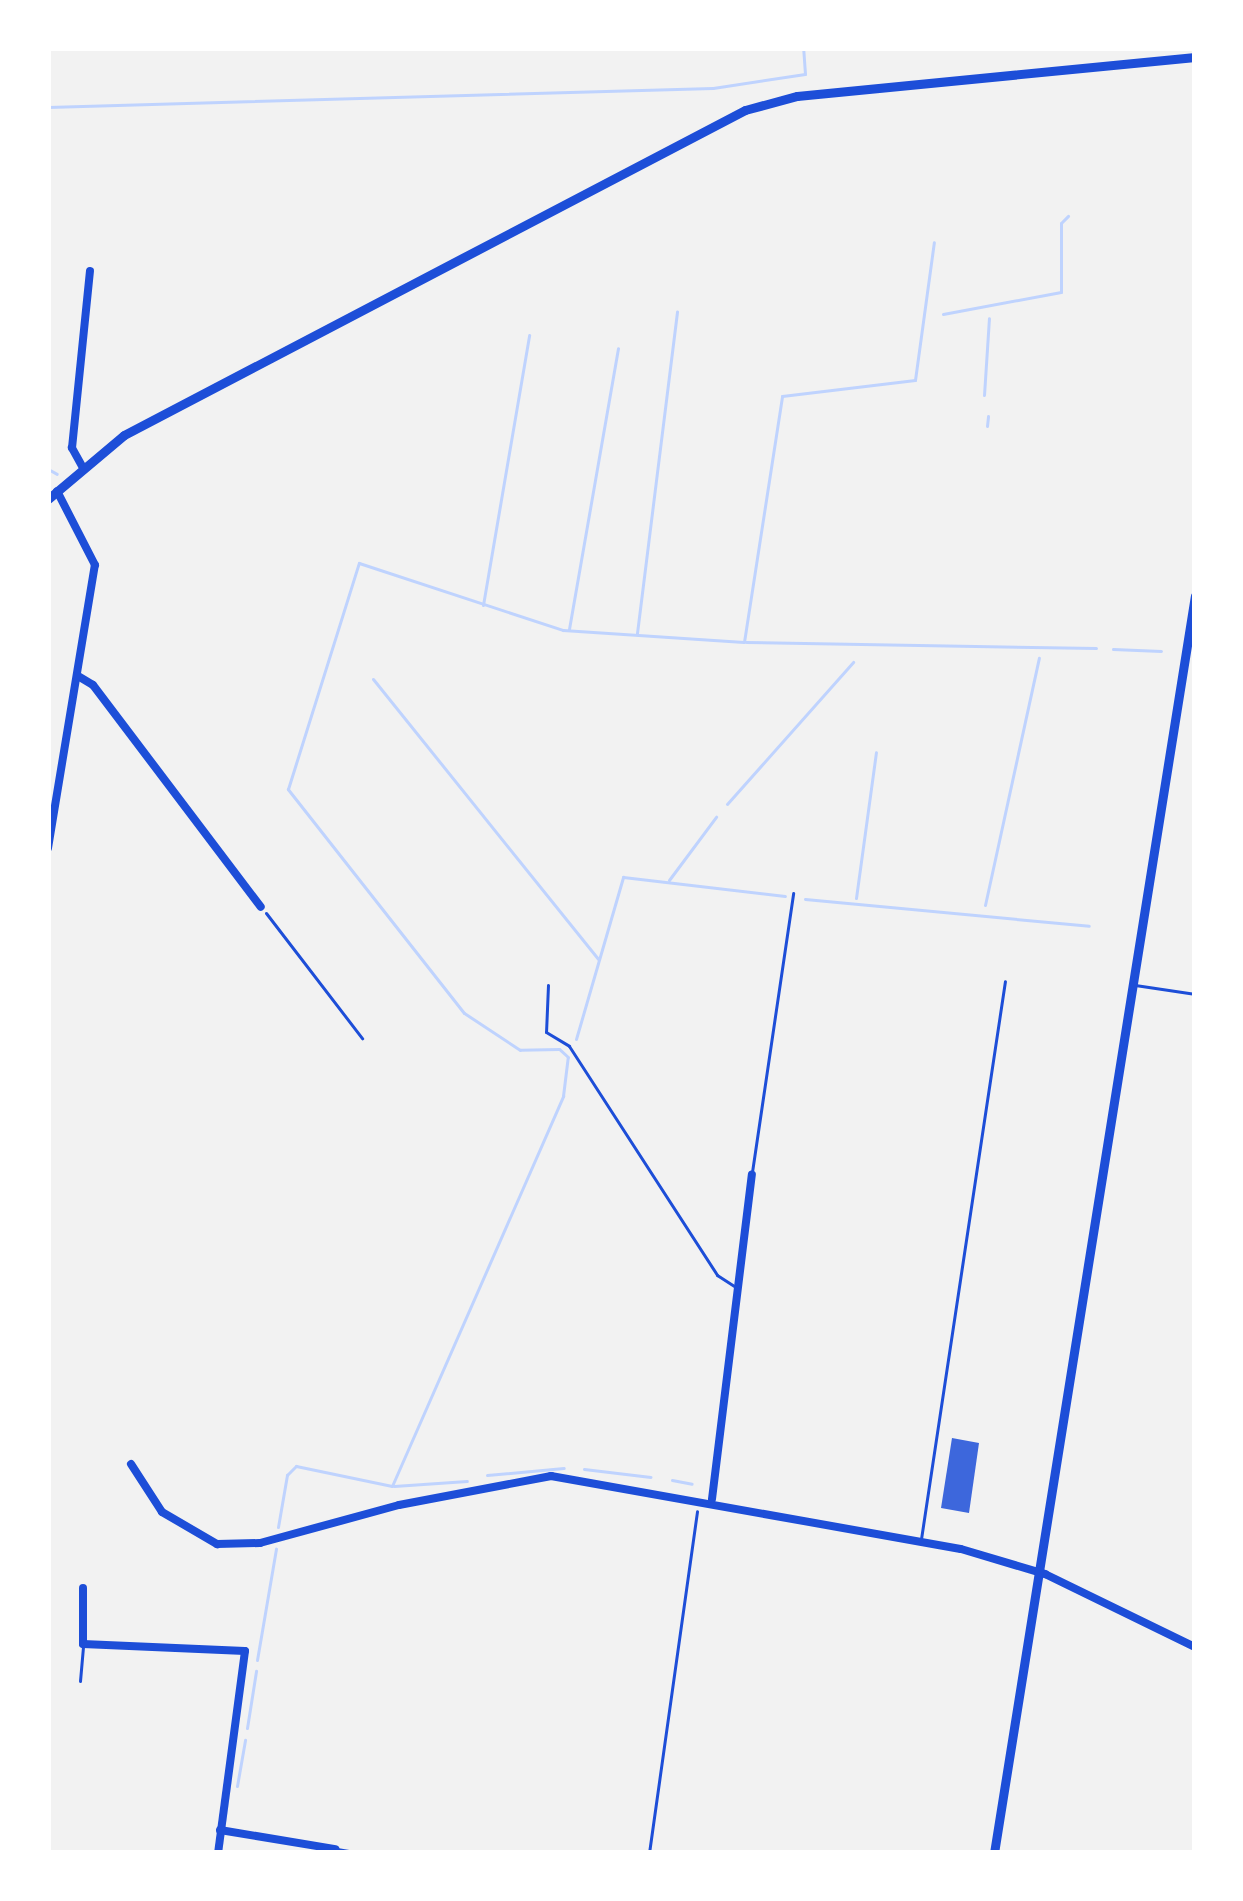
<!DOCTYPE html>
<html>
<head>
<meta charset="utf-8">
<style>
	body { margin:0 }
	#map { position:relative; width:1243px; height:1901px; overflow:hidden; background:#f2f2f2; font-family:"Playfair Display",serif }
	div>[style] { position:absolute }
	.stream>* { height:3px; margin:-1.5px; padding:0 1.5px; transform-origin:1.5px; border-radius:1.5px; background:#bfd3fe }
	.building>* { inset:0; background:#3d67dc }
	.path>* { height:3px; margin:-1.5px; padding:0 1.5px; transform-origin:1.5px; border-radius:1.5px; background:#1d4ed8 }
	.service>* { height:3px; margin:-1.5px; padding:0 1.5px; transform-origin:1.5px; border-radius:1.5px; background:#1d4ed8 }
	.minor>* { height:8px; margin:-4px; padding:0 4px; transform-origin:4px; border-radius:4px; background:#1d4ed8 }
	.tertiary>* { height:9px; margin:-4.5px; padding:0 4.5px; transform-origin:4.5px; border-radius:4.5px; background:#1d4ed8 }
	.secondary>* { height:9px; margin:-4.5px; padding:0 4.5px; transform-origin:4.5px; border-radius:4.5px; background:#1d4ed8 }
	span { translate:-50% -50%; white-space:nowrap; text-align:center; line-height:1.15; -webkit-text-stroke:9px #fff; paint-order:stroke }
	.frame { position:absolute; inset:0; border:51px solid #fff; pointer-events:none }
</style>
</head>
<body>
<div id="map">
	<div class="stream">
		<i style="left:48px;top:107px;width:665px;rotate:-1.64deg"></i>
		<i style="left:713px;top:88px;width:93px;rotate:-8.7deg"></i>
		<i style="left:805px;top:74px;width:26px;rotate:-94deg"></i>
		<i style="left:943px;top:314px;width:120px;rotate:-10.6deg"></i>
		<i style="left:1061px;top:292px;width:69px;rotate:-90deg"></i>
		<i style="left:1061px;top:223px;width:10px;rotate:-45deg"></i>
		<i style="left:984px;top:395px;width:77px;rotate:-86.3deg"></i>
		<i style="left:987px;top:426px;width:10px;rotate:-84deg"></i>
		<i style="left:48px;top:469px;width:10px;rotate:29deg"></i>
		<i style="left:483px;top:605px;width:274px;rotate:-80.3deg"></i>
		<i style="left:569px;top:629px;width:285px;rotate:-80.1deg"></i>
		<i style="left:637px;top:633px;width:324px;rotate:-82.9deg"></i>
		<i style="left:746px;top:642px;width:350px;rotate:1deg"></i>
		<i style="left:1113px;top:649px;width:48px;rotate:2.4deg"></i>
		<i style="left:373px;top:679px;width:359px;rotate:51.2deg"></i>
		<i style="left:727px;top:804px;width:190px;rotate:-48.4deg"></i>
		<i style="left:669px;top:880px;width:79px;rotate:-53.3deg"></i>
		<i style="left:856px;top:898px;width:147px;rotate:-82.2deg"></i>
		<i style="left:805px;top:899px;width:285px;rotate:5.4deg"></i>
		<i style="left:985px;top:905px;width:253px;rotate:-77.7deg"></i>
		<i style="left:576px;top:1039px;width:169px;rotate:-73.8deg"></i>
		<i style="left:623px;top:877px;width:163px;rotate:6.7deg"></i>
		<i style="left:584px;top:1469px;width:67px;rotate:6.8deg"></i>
		<i style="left:487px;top:1475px;width:77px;rotate:-5.2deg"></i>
		<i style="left:672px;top:1480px;width:20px;rotate:11deg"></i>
		<i style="left:394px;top:1486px;width:73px;rotate:-3.9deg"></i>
		<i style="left:278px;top:1527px;width:53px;rotate:-80.2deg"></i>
		<i style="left:287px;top:1475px;width:13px;rotate:-45deg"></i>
		<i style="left:296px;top:1466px;width:98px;rotate:11.8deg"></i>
		<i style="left:392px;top:1486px;width:426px;rotate:-66.3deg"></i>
		<i style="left:563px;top:1096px;width:39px;rotate:-83deg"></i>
		<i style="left:568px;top:1057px;width:12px;rotate:-138deg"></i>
		<i style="left:559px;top:1049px;width:39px;rotate:179deg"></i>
		<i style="left:520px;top:1050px;width:67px;rotate:-146.5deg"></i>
		<i style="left:464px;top:1013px;width:285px;rotate:-128.2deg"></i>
		<i style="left:288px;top:789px;width:237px;rotate:-72.6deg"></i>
		<i style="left:359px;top:563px;width:215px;rotate:18.2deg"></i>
		<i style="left:563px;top:630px;width:181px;rotate:3.8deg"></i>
		<i style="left:744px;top:642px;width:249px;rotate:-81.2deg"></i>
		<i style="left:782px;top:396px;width:134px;rotate:-6.9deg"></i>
		<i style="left:915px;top:380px;width:139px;rotate:-82.2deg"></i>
		<i style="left:257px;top:1660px;width:113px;rotate:-80.3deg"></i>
		<i style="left:247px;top:1728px;width:58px;rotate:-81deg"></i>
		<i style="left:237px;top:1786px;width:47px;rotate:-80.1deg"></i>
	</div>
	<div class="building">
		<i style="clip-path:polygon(952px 1438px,979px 1443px,969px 1513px,941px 1508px)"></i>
	</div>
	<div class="path">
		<i style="left:266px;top:913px;width:158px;rotate:52.5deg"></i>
		<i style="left:649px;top:1853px;width:345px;rotate:-82deg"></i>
	</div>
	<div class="service">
		<i style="left:548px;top:985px;width:47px;rotate:92.4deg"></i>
		<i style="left:546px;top:1032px;width:27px;rotate:31deg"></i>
		<i style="left:569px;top:1046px;width:273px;rotate:57.1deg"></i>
		<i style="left:717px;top:1275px;width:24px;rotate:33deg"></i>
		<i style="left:1135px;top:985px;width:61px;rotate:8.5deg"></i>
		<i style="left:752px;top:1172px;width:282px;rotate:-81.6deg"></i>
		<i style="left:921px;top:1539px;width:564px;rotate:-81.44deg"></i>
		<i style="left:80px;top:1681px;width:35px;rotate:-85deg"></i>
		<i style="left:337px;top:1849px;width:22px;rotate:10deg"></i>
	</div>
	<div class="minor">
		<i style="left:82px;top:466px;width:21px;rotate:-119deg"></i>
		<i style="left:72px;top:448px;width:178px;rotate:-84.2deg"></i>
		<i style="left:78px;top:676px;width:17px;rotate:31deg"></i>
		<i style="left:93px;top:685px;width:278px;rotate:52.9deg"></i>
		<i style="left:48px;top:848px;width:287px;rotate:-80.6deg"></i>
		<i style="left:95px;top:565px;width:83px;rotate:-117.2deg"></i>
		<i style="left:131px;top:1464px;width:57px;rotate:57.1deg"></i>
		<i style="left:162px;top:1512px;width:64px;rotate:30.2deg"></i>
		<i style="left:217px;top:1544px;width:43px;rotate:-1.3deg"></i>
		<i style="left:260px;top:1543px;width:144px;rotate:-15.3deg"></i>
		<i style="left:399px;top:1505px;width:155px;rotate:-10.8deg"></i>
		<i style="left:551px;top:1476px;width:416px;rotate:10.1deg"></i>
		<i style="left:961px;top:1549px;width:88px;rotate:16.6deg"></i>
		<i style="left:1045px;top:1574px;width:167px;rotate:26deg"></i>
		<i style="left:712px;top:1499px;width:327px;rotate:-83deg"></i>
		<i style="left:83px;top:1588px;width:56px;rotate:90deg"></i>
		<i style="left:83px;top:1644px;width:162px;rotate:2.5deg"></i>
		<i style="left:245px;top:1651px;width:204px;rotate:97.6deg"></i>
		<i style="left:220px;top:1830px;width:117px;rotate:9.4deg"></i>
	</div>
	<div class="tertiary">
		<i style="left:48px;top:499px;width:99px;rotate:-40.1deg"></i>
		<i style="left:124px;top:435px;width:701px;rotate:-27.63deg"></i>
		<i style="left:745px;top:110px;width:54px;rotate:-15.1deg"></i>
		<i style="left:797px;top:96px;width:400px;rotate:-5.6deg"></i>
	</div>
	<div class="secondary">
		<i style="left:994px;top:1853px;width:1273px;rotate:-80.92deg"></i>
	</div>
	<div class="frame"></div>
</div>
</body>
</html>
